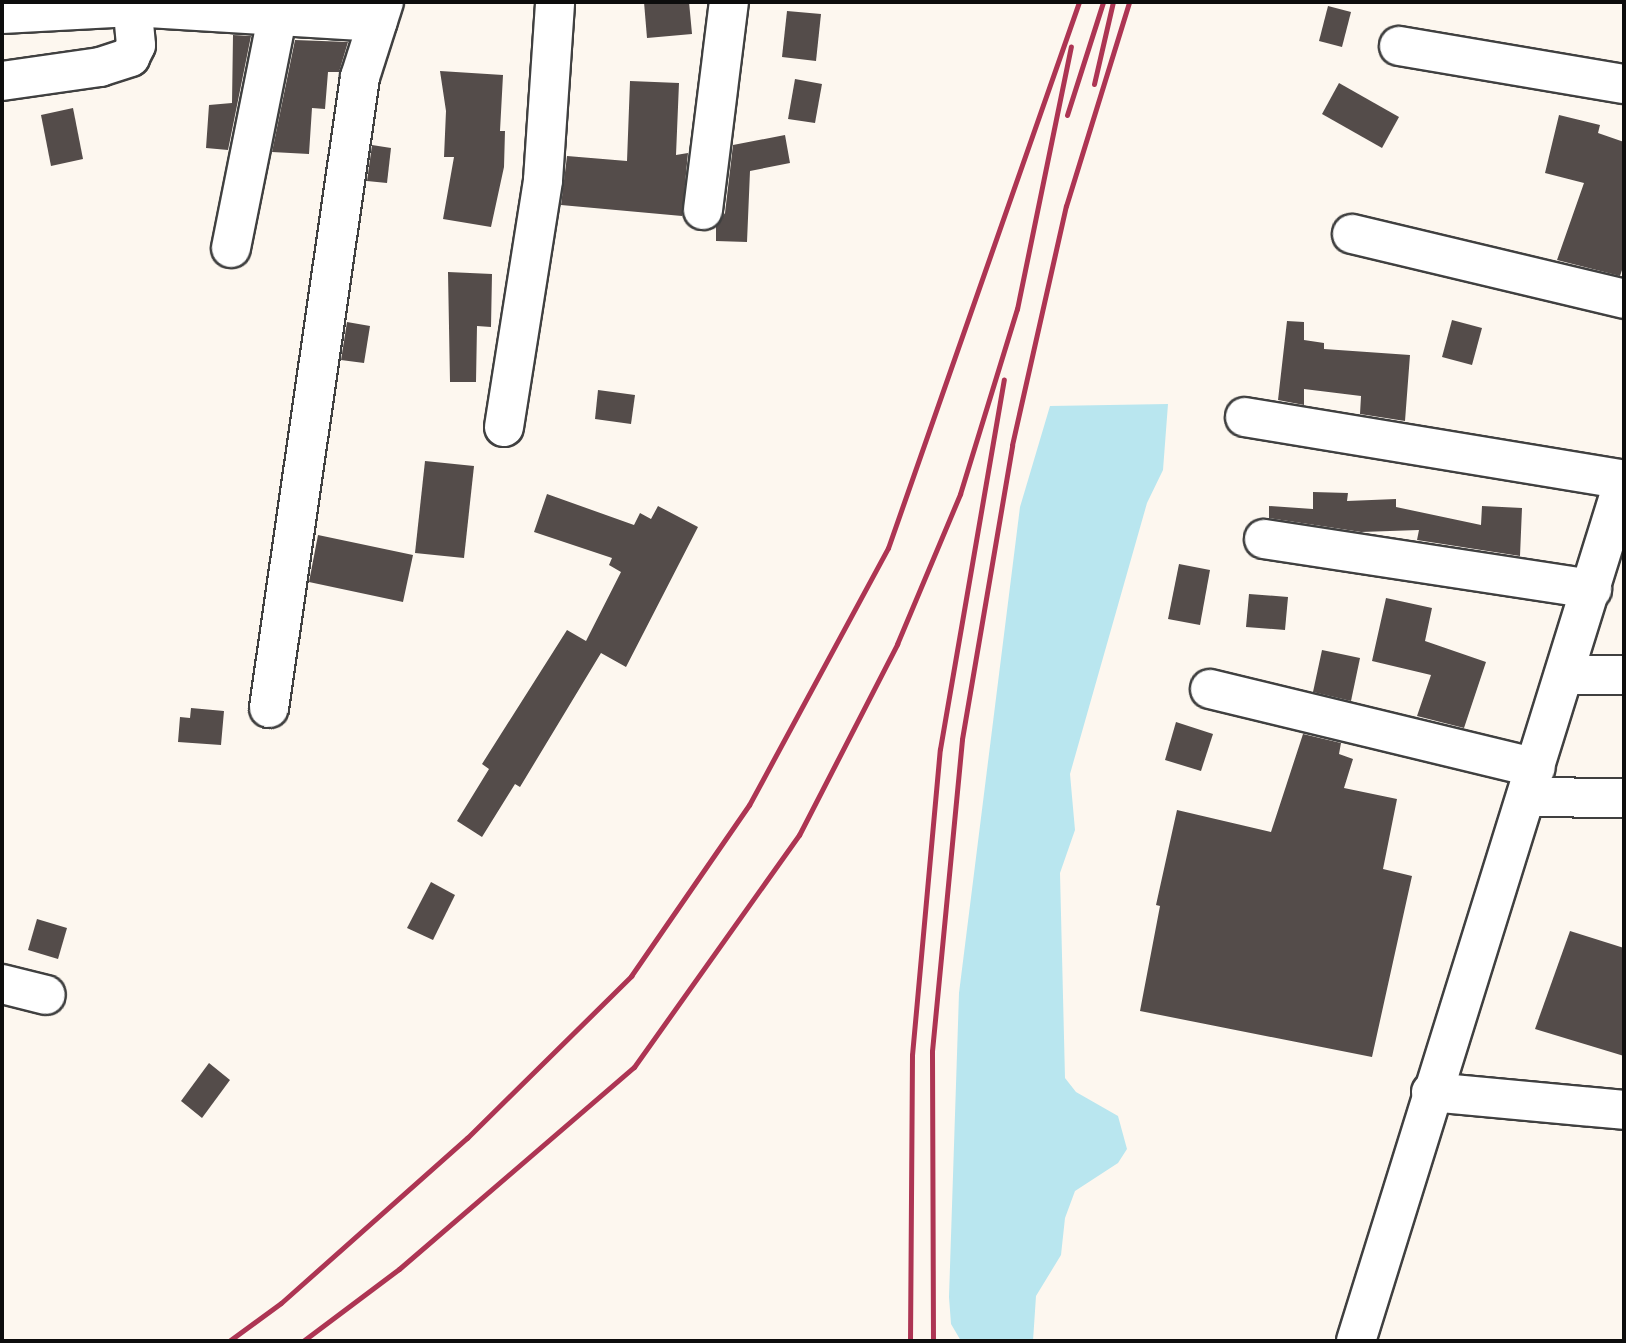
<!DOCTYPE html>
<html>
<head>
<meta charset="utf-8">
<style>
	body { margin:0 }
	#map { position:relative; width:1626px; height:1343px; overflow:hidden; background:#fdf7ef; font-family:"Zilla Slab",serif }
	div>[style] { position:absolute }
	.water>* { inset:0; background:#b9e6ef }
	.building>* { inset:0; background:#544c4a }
	.roads { filter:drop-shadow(2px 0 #404040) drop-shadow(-2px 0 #404040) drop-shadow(0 2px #404040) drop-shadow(0 -2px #404040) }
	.minor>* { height:38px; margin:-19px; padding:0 19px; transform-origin:19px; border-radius:19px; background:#fff }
	.rail>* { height:5px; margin:-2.5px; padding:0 2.5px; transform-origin:2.5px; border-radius:2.5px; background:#ad3553 }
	span { translate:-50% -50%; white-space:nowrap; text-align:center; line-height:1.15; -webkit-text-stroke:7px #fff; paint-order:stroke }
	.frame { position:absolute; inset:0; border:4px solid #0d0d0d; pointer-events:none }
</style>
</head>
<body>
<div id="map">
	<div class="water">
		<i style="clip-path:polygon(1168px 404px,1163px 470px,1147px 503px,1070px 774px,1075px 830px,1060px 873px,1065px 1078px,1076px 1092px,1118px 1116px,1127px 1149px,1118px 1163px,1075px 1191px,1065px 1218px,1061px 1255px,1036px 1296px,1033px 1341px,961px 1341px,951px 1324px,949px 1297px,959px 993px,1020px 507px,1050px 406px)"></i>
	</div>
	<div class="building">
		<i style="clip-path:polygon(644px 2px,689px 2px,692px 34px,647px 38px)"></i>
		<i style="clip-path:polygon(1328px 6px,1351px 12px,1342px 47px,1319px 41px)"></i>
		<i style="clip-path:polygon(787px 11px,821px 14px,816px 61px,782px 57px)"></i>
		<i style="clip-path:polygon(233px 35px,251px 36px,228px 150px,206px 148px,209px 105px,232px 103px)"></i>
		<i style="clip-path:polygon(295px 40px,348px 42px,339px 72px,328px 72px,325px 109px,312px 108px,309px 154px,272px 152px)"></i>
		<i style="clip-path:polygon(440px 71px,503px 75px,500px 131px,505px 131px,504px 167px,491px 227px,443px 219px,454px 157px,444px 157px,446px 111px)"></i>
		<i style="clip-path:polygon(795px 79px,822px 84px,815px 123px,788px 119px)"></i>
		<i style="clip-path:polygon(630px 81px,679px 83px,676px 155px,688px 153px,682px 216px,561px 205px,567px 156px,627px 161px)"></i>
		<i style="clip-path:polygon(1339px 83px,1399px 117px,1382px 148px,1322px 114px)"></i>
		<i style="clip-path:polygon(73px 108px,83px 159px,51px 166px,41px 115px)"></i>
		<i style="clip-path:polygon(1559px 115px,1600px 125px,1598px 133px,1624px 142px,1624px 264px,1620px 276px,1557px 260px,1584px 183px,1545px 173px)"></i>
		<i style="clip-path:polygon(785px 135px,790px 163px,750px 171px,747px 242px,716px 241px,716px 226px,725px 213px,733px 145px)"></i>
		<i style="clip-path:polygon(372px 145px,391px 148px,387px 183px,367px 181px)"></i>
		<i style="clip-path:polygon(448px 272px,492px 274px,491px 327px,477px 326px,476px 382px,450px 382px)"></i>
		<i style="clip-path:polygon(1452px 320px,1482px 328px,1472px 365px,1442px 357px)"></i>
		<i style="clip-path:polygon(1287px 321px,1304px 322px,1304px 340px,1324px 343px,1324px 349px,1410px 355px,1405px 421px,1360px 414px,1361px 396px,1304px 389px,1304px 405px,1278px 400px)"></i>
		<i style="clip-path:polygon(347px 322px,370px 326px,364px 363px,341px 360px)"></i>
		<i style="clip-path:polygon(598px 390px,635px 395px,631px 424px,595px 419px)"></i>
		<i style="clip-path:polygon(425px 461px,474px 466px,464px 558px,415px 553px)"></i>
		<i style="clip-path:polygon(1313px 492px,1348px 493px,1347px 501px,1396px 499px,1396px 507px,1481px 525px,1482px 506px,1522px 508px,1520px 556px,1417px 540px,1419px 530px,1361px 532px,1269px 518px,1269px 506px,1313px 509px)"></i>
		<i style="clip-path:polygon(547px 494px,634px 525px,640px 513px,651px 519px,658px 506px,698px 527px,626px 667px,601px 653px,520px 787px,515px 784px,482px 837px,457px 821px,489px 769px,482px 764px,567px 630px,586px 641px,621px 572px,609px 565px,612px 558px,534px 532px)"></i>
		<i style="clip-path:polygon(318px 535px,413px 555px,403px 602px,309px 582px)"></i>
		<i style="clip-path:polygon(1179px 564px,1210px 570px,1200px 625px,1168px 619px)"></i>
		<i style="clip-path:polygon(1249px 594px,1288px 597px,1285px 630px,1246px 627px)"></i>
		<i style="clip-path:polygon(1386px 598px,1432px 608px,1425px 641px,1486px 662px,1464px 728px,1417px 716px,1431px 675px,1372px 661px)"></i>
		<i style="clip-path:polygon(1322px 650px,1360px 658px,1351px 701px,1313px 692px)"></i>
		<i style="clip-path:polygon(191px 708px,224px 711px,221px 745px,178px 742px,180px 717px,190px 718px)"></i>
		<i style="clip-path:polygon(1176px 722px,1213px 734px,1201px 771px,1165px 760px)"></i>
		<i style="clip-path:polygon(1303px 734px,1341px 743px,1339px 754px,1353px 759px,1344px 788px,1397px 799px,1383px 869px,1412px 876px,1372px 1057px,1140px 1011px,1160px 906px,1156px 905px,1177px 810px,1271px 832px)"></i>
		<i style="clip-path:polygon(431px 882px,455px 895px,433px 940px,407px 928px)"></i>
		<i style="clip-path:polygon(37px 919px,67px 928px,58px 959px,28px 950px)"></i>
		<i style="clip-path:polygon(1570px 931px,1624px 948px,1624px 1056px,1535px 1029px)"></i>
		<i style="clip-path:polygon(209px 1063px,230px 1080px,202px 1118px,181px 1101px)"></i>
	</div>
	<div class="roads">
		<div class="minor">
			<i style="left:2px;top:14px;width:130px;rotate:-3.1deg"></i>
			<i style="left:132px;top:7px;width:246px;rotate:3.5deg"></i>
			<i style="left:1399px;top:46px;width:228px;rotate:9.6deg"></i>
			<i style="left:2px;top:81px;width:99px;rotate:-8.1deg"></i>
			<i style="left:100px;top:67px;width:32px;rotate:-18deg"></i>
			<i style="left:130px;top:57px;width:13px;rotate:-63deg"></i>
			<i style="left:136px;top:45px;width:43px;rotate:-95.3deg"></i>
			<i style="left:703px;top:210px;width:210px;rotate:-82.9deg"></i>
			<i style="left:1352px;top:234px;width:280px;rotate:13.4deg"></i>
			<i style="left:231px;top:248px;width:236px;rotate:-78.7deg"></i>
			<i style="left:1245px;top:417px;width:384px;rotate:9.4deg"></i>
			<i style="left:504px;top:427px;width:250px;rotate:-81deg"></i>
			<i style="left:543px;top:180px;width:178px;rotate:-86.1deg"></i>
			<i style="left:1264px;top:539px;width:332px;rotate:8.7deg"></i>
			<i style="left:1567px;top:675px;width:57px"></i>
			<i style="left:1210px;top:689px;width:335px;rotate:13.6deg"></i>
			<i style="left:269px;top:708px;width:638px;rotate:-81.79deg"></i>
			<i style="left:360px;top:77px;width:79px;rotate:-72.3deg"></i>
			<i style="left:1526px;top:797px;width:98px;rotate:0.6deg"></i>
			<i style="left:2px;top:984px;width:45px;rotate:14deg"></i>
			<i style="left:1431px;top:1092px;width:194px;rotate:5.3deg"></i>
			<i style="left:1356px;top:1341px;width:902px;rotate:-72.71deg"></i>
		</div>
	</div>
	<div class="rail">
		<i style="left:1094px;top:84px;width:84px;rotate:-77deg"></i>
		<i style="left:1067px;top:115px;width:119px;rotate:-72.3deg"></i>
		<i style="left:229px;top:1341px;width:64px;rotate:-36.2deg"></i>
		<i style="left:281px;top:1303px;width:249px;rotate:-41.6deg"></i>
		<i style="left:467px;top:1138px;width:231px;rotate:-44.6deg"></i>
		<i style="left:631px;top:976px;width:208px;rotate:-55.4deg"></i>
		<i style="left:749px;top:805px;width:292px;rotate:-61.6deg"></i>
		<i style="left:888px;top:548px;width:578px;rotate:-70.72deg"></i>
		<i style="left:303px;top:1341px;width:120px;rotate:-36.9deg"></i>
		<i style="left:399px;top:1269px;width:310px;rotate:-40.7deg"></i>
		<i style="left:634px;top:1067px;width:285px;rotate:-54.6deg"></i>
		<i style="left:799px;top:835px;width:215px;rotate:-62.8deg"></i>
		<i style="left:897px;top:644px;width:163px;rotate:-67.2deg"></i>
		<i style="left:960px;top:494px;width:194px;rotate:-72.9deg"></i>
		<i style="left:1017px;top:309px;width:268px;rotate:-78.4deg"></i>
		<i style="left:910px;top:1341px;width:286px;rotate:-89.6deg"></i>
		<i style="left:912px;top:1055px;width:307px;rotate:-84.8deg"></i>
		<i style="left:940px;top:749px;width:375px;rotate:-80.2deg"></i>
		<i style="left:933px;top:1341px;width:290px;rotate:-90.2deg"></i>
		<i style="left:932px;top:1051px;width:313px;rotate:-84.5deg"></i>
		<i style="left:962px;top:739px;width:298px;rotate:-80.3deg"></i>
		<i style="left:1012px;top:445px;width:245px;rotate:-77.3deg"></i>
		<i style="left:1066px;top:206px;width:214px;rotate:-72.8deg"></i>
	</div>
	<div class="frame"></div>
</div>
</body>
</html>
